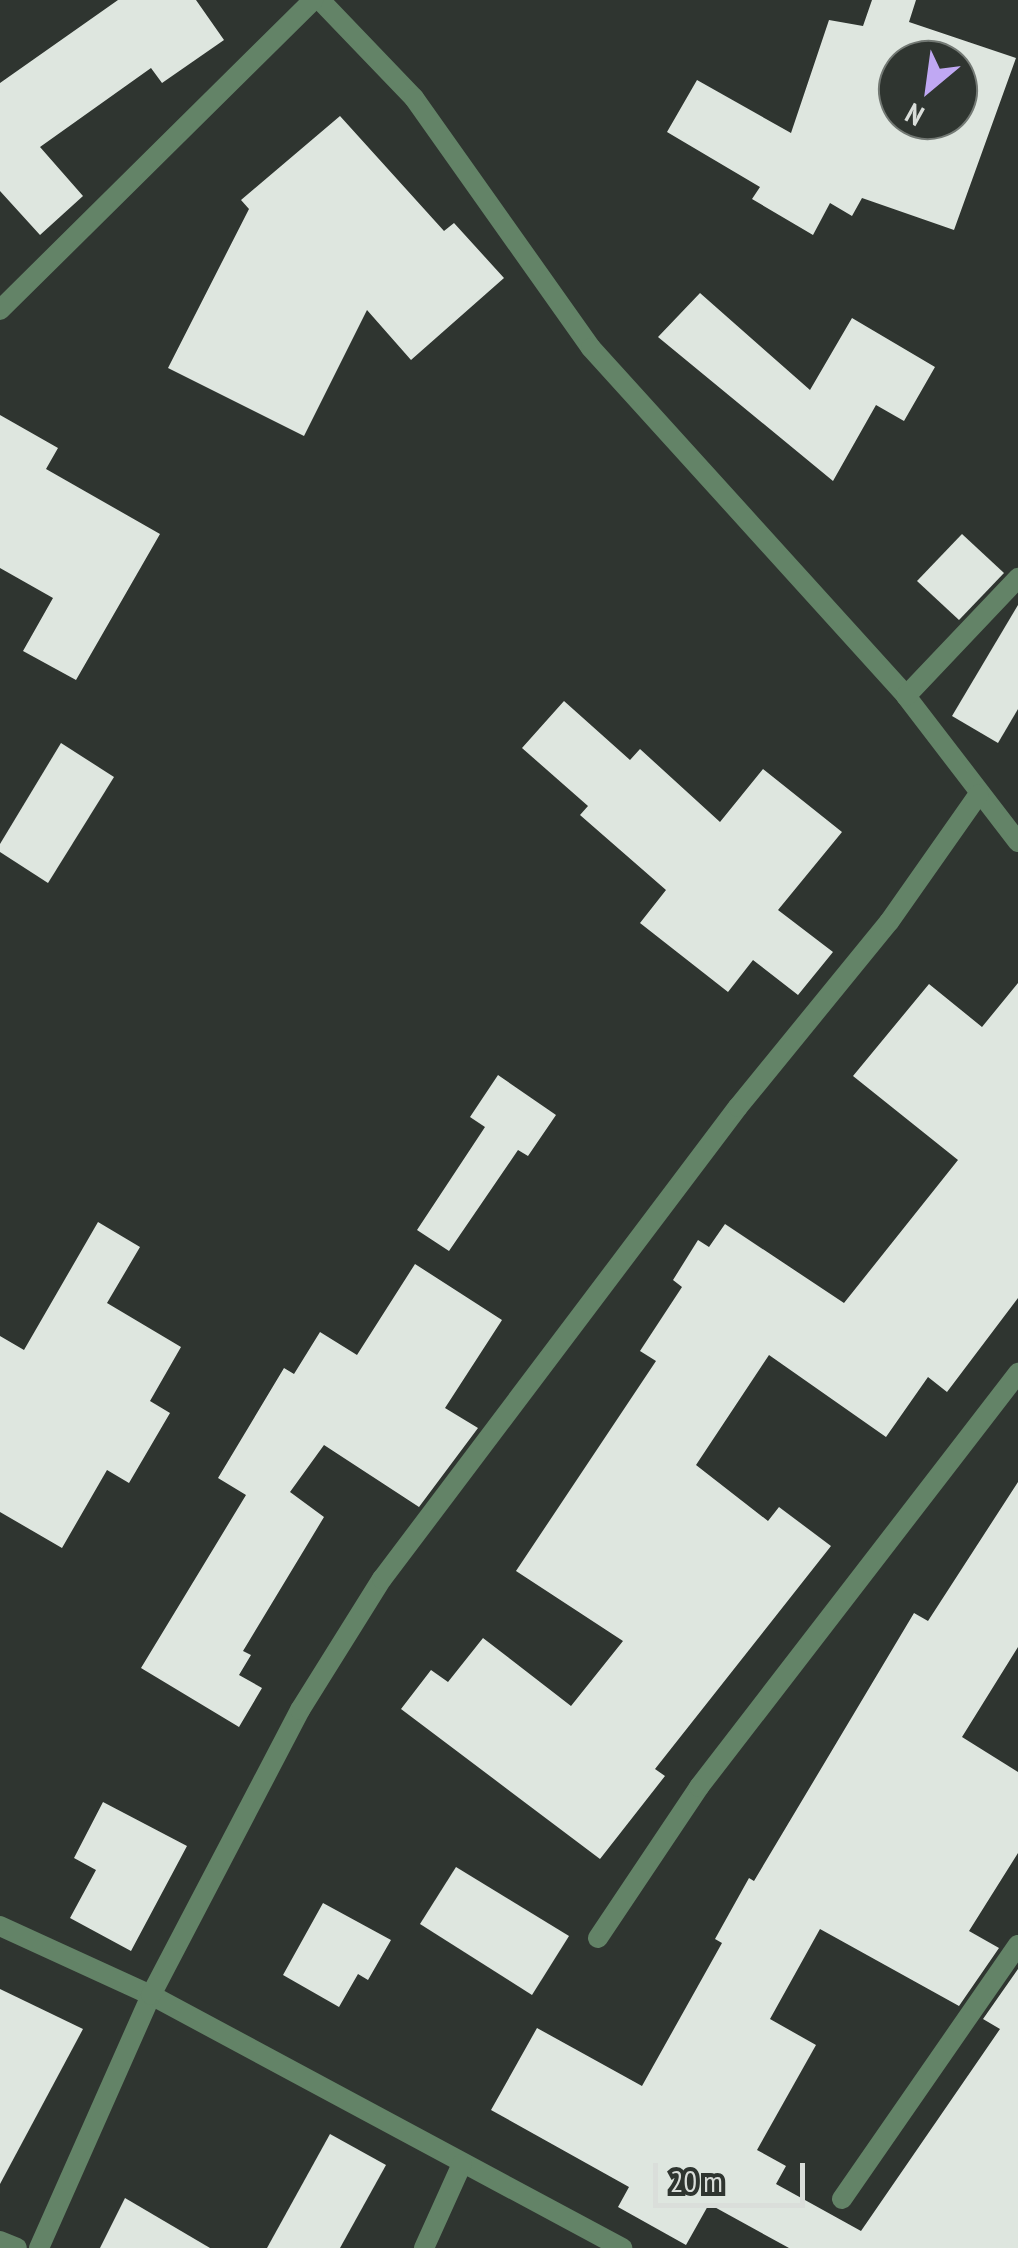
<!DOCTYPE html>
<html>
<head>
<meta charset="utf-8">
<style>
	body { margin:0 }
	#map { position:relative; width:1018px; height:2248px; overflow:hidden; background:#2f3530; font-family:"PT Sans Narrow",sans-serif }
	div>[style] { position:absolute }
	.building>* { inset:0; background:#dee6df }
	.lane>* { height:20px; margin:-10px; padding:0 10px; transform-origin:10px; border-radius:10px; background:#638367 }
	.street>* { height:20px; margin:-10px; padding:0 10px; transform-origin:10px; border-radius:10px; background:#638367 }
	span { translate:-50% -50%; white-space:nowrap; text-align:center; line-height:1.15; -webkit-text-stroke:10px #2f3530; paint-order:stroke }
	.north { position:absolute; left:878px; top:40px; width:100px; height:100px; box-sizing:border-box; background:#2f3530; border:2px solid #737974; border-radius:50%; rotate:209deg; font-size:28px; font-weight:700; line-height:40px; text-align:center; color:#dadeda }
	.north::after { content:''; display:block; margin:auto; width:35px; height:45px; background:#c0a8f3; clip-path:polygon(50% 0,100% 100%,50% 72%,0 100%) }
	.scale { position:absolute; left:653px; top:2163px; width:152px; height:45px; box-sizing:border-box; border:5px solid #dadeda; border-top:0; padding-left:12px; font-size:30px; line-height:35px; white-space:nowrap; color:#dadeda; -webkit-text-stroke:8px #2f3530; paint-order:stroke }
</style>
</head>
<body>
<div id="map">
	<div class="building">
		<i style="clip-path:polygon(118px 0,196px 0,224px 40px,162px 83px,151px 68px,40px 147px,83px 196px,40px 235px,0 191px,0 83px)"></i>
		<i style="clip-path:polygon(evenodd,872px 0,916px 0,909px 22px,1016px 58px,954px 230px,862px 198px,852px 216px,830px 203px,813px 235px,752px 199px,760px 187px,667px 132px,697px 80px,791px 133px,829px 20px,863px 26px,872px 0,898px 60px,958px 60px,958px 120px,898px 120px,898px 60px)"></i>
		<i style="clip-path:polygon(340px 116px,444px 231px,454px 223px,504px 278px,411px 360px,367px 310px,304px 436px,168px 368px,249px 209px,241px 200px)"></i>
		<i style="clip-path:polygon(700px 293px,810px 390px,852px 318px,935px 367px,904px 421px,876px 405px,833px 481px,658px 337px)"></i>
		<i style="clip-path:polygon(0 415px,58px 448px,46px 469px,160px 534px,76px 680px,23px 651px,53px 598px,0 568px)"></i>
		<i style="clip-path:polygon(962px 534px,1004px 573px,959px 620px,917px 581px)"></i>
		<i style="clip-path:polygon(1018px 605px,1018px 709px,998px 743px,952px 716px)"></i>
		<i style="clip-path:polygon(564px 701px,630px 760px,640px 749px,720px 822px,763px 769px,842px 832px,778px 910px,833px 952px,798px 995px,753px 960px,728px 992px,640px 923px,666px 890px,580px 815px,588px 806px,522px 748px)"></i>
		<i style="clip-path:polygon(61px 743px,114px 777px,48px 883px,0 852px,0 844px)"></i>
		<i style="clip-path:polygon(1018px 983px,1018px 1298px,947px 1392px,928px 1377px,886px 1437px,769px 1355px,696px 1465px,768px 1521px,779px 1507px,831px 1546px,655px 1769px,665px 1776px,600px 1859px,401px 1709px,431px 1670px,448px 1682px,483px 1638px,571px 1706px,623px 1641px,516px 1571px,656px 1361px,640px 1351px,682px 1287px,673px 1280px,698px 1240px,709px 1247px,725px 1224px,844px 1303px,958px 1160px,853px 1076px,929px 984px,982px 1027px)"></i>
		<i style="clip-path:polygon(498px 1075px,556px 1115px,528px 1156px,518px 1150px,449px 1251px,417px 1230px,485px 1127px,470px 1117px)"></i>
		<i style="clip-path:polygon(98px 1222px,140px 1247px,107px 1303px,181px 1347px,150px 1401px,170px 1413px,129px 1483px,107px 1470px,62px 1548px,0 1512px,0 1336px,24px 1350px)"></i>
		<i style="clip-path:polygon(415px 1264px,502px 1320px,445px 1408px,478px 1428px,419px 1507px,324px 1445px,290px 1492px,324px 1517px,243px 1651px,251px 1655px,239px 1675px,262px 1688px,239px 1727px,141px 1668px,246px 1495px,218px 1478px,284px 1368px,294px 1374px,320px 1332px,357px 1355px)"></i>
		<i style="clip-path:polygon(1018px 1482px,1018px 1647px,962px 1737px,1018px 1772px,1018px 1853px,969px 1931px,999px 1948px,959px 2006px,820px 1929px,770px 2019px,816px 2045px,757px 2150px,786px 2166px,776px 2184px,861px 2231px,1000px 2029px,983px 2019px,1018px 1969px,1018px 2248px,789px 2248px,709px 2204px,686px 2245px,618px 2207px,629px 2187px,491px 2110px,537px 2028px,642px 2086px,722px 1943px,715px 1939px,749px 1878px,754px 1881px,914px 1613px,928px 1621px)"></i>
		<i style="clip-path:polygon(103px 1802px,187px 1846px,131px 1951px,70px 1918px,96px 1870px,74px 1858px)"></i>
		<i style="clip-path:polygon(456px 1867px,569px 1936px,532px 1995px,420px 1924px)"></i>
		<i style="clip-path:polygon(323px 1903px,391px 1940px,368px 1980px,358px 1974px,339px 2007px,283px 1975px)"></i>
		<i style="clip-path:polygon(0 1989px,83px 2029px,0 2184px)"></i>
		<i style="clip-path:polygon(330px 2134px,386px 2165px,340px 2248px,267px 2248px)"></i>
		<i style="clip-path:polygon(125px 2198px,210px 2248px,100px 2248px)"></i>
	</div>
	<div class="lane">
		<i style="left:598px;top:1938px;width:182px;rotate:-56.2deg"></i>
		<i style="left:699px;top:1787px;width:523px;rotate:-52.38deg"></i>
	</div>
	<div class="street">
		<i style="left:320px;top:0;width:136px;rotate:46.2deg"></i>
		<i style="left:414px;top:98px;width:306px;rotate:54.7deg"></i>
		<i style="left:591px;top:348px;width:469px;rotate:47.8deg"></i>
		<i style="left:906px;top:696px;width:184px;rotate:52.5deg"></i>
		<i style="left:0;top:310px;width:441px;rotate:-44.7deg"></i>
		<i style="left:906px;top:696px;width:163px;rotate:-46.5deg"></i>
		<i style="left:0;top:1926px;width:166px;rotate:24.6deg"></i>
		<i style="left:151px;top:1995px;width:535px;rotate:28.24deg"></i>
		<i style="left:842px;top:2199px;width:309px;rotate:-55.3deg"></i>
		<i style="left:0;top:2241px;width:18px;rotate:22deg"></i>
		<i style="left:39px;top:2248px;width:277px;rotate:-66.1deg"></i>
		<i style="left:151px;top:1995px;width:322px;rotate:-62.4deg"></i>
		<i style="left:300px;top:1710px;width:155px;rotate:-58deg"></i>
		<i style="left:382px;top:1579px;width:591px;rotate:-52.98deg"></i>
		<i style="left:738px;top:1107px;width:239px;rotate:-50.8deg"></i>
		<i style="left:889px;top:922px;width:156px;rotate:-54.9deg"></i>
		<i style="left:424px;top:2248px;width:92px;rotate:-65.7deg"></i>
	</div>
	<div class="north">N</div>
	<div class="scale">20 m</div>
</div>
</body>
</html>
